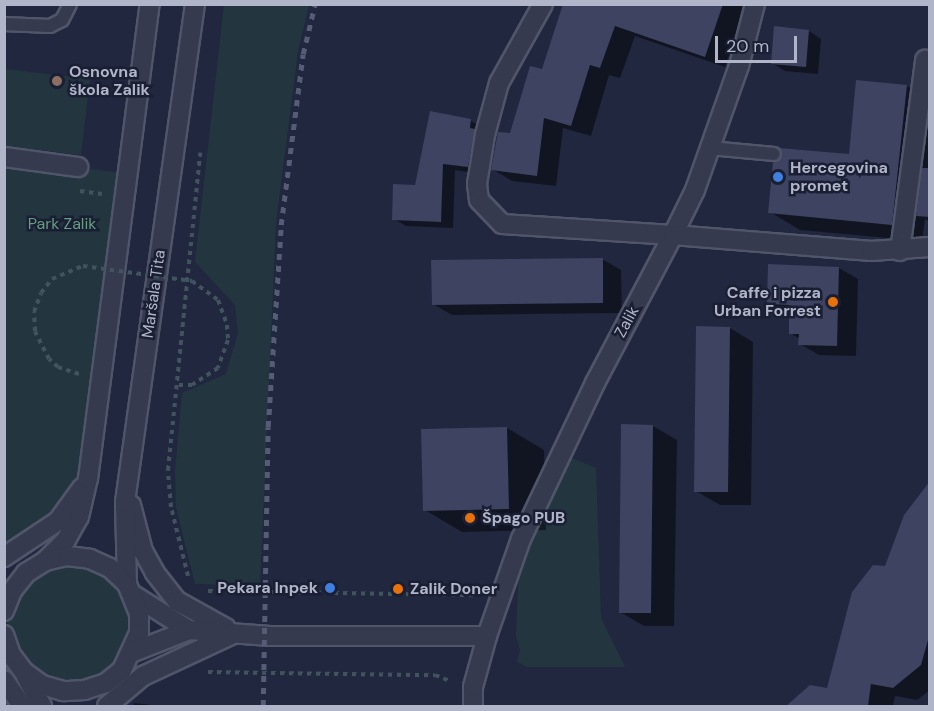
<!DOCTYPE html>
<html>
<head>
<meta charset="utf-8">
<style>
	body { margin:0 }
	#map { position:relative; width:934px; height:711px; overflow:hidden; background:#21273f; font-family:"DM Sans",sans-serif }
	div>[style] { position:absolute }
	.green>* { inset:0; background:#233640 }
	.shadow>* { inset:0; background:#0007 }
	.building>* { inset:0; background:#3d4360 }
	.path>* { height:4px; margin-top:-2px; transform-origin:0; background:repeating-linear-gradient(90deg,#41535d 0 4.5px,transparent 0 9px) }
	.roads { filter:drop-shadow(2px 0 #50556a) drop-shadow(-2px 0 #50556a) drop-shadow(0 2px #50556a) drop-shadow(0 -2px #50556a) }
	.service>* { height:12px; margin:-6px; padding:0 6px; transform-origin:6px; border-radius:6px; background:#353a4f }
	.minor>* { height:18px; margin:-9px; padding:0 9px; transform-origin:9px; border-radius:9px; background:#353a4f }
	.tertiary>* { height:18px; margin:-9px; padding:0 9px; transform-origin:9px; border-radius:9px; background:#353a4f }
	.rail>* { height:4.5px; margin-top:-2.25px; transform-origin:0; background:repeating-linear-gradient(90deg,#575c76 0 6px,transparent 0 12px) }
	.path-bridge>* { height:4px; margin-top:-2px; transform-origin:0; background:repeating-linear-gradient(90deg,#41535d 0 4.5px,transparent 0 9px) }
	.dots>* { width:16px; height:16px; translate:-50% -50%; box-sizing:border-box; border:3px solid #1a1f34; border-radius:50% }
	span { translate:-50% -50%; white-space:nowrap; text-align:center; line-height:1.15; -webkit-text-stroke:5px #1a1f34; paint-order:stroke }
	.poi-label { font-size:16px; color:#b1b5ca; font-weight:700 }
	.left { translate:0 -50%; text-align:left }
	.right { translate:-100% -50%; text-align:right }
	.park-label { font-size:16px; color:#669e80 }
	.street-label { font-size:16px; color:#b1b5ca }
	.frame { position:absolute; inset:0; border:6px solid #b1b5ca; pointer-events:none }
	.scale { position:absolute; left:715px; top:36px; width:82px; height:27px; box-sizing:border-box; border:3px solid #b1b5ca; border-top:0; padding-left:8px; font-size:18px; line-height:21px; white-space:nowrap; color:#b1b5ca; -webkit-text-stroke:4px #1a1f34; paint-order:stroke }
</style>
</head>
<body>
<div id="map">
	<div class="green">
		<i style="clip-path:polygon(224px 5px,309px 5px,298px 51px,276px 223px,260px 586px,195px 584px,176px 507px,175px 471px,182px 393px,226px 374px,238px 333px,235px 305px,195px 262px)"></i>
		<i style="clip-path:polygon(5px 69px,90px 79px,81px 155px,5px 146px)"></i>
		<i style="clip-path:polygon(5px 157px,128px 174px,88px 479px,58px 521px,5px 557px)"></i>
		<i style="clip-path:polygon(567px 456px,596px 468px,601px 618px,625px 667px,527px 667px,517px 662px,520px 650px,516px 636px,519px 566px)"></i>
		<i style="clip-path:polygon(63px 560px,117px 577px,135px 611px,131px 649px,105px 678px,65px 688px,27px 671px,7px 635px,7px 613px,26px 577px)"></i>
	</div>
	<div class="shadow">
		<i style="clip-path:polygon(568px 4px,746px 4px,725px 67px,635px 36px,620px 78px,609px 75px,591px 136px,563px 128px,556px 186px,512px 181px,492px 169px,543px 71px)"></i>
		<i style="clip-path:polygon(809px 31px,821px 39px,818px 74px,785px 71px,772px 63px)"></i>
		<i style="clip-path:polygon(857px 81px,907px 86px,930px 99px,930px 222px,925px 219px,922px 241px,800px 230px,770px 212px,850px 156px)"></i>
		<i style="clip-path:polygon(471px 121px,484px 128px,481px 174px,455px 170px,453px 228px,406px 226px,394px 219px)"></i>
		<i style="clip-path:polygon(602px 259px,621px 270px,622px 313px,452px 315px,433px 304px)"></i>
		<i style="clip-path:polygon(839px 268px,858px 279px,856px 356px,819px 355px,800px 344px,800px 339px,790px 333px,791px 315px,768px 304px)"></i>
		<i style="clip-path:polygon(730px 328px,753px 342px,751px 505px,720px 505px,696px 491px)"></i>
		<i style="clip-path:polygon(622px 426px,653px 426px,677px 440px,674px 626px,644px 626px,620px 612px)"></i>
		<i style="clip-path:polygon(507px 428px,544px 450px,546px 530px,462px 532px,425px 510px)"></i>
		<i style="clip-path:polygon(930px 484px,930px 690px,917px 700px,895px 696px,893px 706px,789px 706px,810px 686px,828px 690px)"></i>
		<i style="clip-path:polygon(134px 703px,161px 706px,133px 706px)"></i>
	</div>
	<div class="building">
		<i style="clip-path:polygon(563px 4px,723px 4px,705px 57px,615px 26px,600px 68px,590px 65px,571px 126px,544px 118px,537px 176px,491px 170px,498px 132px,510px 133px,530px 66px,542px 69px)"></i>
		<i style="clip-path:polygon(774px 26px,809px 30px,806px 67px,771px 64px)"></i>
		<i style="clip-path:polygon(856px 80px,907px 85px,892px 225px,768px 213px,773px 162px,782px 155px,779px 148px,849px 154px)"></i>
		<i style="clip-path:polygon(430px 111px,471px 119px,470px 128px,475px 129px,468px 167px,443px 164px,441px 222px,392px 220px,393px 184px,415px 185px)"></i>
		<i style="clip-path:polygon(922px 168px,930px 168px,930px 217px,916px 216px)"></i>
		<i style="clip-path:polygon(603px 258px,603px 303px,432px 305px,431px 260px)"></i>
		<i style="clip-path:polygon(768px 264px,839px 267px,837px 346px,798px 345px,799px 334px,789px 334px,789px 305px,767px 304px)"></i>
		<i style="clip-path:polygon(696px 326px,730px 327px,728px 492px,694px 492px)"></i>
		<i style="clip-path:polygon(621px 424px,653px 425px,651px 613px,619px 613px)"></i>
		<i style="clip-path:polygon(507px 427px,509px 509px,423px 511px,421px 429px)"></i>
		<i style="clip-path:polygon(930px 481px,930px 633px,921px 665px,893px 688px,871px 684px,868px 706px,786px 706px,810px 685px,827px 688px,852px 592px,873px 565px,885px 566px,904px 515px)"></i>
	</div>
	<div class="path">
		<i style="left:80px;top:191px;width:22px;rotate:8deg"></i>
		<i style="left:188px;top:576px;width:71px;rotate:-103.8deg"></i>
		<i style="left:171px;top:507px;width:37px;rotate:-95deg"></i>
		<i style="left:168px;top:470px;width:319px;rotate:-84.2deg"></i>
		<i style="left:208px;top:591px;width:269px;rotate:0.9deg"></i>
		<i style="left:208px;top:672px;width:227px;rotate:0.8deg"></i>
		<i style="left:435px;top:675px;width:16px;rotate:22deg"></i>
	</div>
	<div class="roads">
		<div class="service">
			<i style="left:4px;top:24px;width:46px;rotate:2.5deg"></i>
			<i style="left:50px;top:26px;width:13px;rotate:-27deg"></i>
			<i style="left:62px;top:20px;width:18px;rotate:-63deg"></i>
			<i style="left:710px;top:148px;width:64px;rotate:5.4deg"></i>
		</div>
		<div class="minor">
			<i style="left:543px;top:4px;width:90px;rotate:119.1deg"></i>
			<i style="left:499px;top:83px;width:54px;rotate:105.1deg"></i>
			<i style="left:485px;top:135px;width:50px;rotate:99.3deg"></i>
			<i style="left:477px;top:184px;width:16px;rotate:83deg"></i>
			<i style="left:479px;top:200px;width:33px;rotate:46deg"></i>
			<i style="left:502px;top:224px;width:171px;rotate:3.7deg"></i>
			<i style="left:673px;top:235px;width:50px;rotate:-63.9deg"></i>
			<i style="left:695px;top:190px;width:132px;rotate:-70.5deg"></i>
			<i style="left:739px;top:66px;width:64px;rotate:-75.5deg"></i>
			<i style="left:4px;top:157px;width:75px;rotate:7.7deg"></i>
			<i style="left:900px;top:251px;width:193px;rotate:-82.5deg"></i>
			<i style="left:473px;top:706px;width:19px;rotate:-90deg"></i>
			<i style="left:473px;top:687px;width:53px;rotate:-74.6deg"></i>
		</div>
		<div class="tertiary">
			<i style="left:131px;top:505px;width:48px;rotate:75.4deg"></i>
			<i style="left:143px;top:551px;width:25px;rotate:61deg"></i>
			<i style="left:155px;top:573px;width:36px;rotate:52deg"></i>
			<i style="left:177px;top:601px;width:56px;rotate:28.9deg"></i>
			<i style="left:4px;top:557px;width:65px;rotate:-33.7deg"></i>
			<i style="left:58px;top:521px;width:41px;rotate:-54deg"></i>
			<i style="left:45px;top:561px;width:30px;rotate:-45deg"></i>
			<i style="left:66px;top:540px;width:26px;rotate:-61deg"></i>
			<i style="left:79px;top:517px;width:39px;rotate:-77deg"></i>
			<i style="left:88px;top:479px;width:479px;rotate:-82.6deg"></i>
			<i style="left:127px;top:584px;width:82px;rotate:-91.4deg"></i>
			<i style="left:125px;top:502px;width:503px;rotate:-82deg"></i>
			<i style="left:132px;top:594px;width:67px;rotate:32.3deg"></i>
			<i style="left:4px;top:611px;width:22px;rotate:-68deg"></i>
			<i style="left:12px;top:591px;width:23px;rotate:-52deg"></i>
			<i style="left:26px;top:573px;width:22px;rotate:-32deg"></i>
			<i style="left:45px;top:561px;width:23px;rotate:-13deg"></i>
			<i style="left:67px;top:556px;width:23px;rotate:7deg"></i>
			<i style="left:90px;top:559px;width:22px;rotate:24deg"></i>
			<i style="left:110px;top:568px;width:23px;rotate:43deg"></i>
			<i style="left:127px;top:584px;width:31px;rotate:68deg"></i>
			<i style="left:139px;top:613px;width:20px;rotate:90deg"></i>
			<i style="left:139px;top:633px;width:41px;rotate:114.7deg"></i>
			<i style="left:122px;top:670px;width:21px;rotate:141deg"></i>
			<i style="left:106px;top:683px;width:22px;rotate:162deg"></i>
			<i style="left:85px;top:690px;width:22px;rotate:177deg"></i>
			<i style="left:63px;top:691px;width:22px;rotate:-164deg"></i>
			<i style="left:42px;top:685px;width:22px;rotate:-144deg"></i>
			<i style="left:24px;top:672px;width:21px;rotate:-127deg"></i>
			<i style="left:11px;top:655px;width:21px;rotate:-109deg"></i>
			<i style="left:133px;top:652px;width:60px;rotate:-21.4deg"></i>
			<i style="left:189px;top:630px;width:81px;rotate:4.2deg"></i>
			<i style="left:270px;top:636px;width:217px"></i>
			<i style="left:487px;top:636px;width:103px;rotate:-70.7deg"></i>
			<i style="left:521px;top:539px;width:173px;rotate:-64.6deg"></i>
			<i style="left:595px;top:383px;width:167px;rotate:-62.2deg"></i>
			<i style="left:673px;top:235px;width:199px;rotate:4.6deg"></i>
			<i style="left:871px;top:251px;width:59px;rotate:-3.9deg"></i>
			<i style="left:26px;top:677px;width:33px;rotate:61deg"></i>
			<i style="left:4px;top:680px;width:32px;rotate:55deg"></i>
			<i style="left:107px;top:706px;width:47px;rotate:-39.8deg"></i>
			<i style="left:143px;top:676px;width:97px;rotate:-25deg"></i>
		</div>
	</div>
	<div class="rail">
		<i style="left:263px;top:706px;width:279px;rotate:-89deg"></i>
		<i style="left:268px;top:427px;width:202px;rotate:-86.3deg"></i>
		<i style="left:281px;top:225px;width:172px;rotate:-82.7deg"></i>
		<i style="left:303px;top:54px;width:51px;rotate:-76.5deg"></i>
	</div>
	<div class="path-bridge">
		<i style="left:79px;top:374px;width:22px;rotate:-162deg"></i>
		<i style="left:58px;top:367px;width:12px;rotate:-138deg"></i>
		<i style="left:49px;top:359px;width:31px;rotate:-117deg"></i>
		<i style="left:35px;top:331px;width:19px;rotate:-93deg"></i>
		<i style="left:34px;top:312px;width:20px;rotate:-70deg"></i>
		<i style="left:41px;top:293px;width:18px;rotate:-52deg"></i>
		<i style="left:52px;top:279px;width:34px;rotate:-23deg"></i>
		<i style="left:83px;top:266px;width:110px;rotate:7.8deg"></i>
		<i style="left:192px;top:281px;width:32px;rotate:36deg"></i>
		<i style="left:218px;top:300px;width:27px;rotate:70deg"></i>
		<i style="left:227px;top:325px;width:15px;rotate:86deg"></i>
		<i style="left:228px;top:340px;width:30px;rotate:110deg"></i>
		<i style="left:218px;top:368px;width:31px;rotate:147deg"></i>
		<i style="left:192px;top:385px;width:16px;rotate:180deg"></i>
	</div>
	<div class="dots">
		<i style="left:57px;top:81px;background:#8d6e63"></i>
		<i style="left:778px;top:177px;background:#3f7fe0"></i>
		<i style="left:833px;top:302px;background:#e8710a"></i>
		<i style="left:470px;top:518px;background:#e8710a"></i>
		<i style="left:330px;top:588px;background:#3f7fe0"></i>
		<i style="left:398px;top:589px;background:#e8710a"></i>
	</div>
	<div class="poi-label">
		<span class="left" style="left:69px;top:81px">Osnovna<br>škola Zalik</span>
		<span class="left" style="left:790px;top:177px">Hercegovina<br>promet</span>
		<span class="right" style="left:821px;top:302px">Caffe i pizza<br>Urban Forrest</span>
		<span class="left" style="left:482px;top:518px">Špago PUB</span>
		<span class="right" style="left:318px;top:588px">Pekara Inpek</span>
		<span class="left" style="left:410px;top:589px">Zalik Doner</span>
	</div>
	<div class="park-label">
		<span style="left:62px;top:224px">Park Zalik</span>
	</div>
	<div class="street-label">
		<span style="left:154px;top:294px;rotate:-82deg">Maršala Tita</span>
		<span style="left:627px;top:322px;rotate:-62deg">Zalik</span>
	</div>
	<div class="frame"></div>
	<div class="scale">20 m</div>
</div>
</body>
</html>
